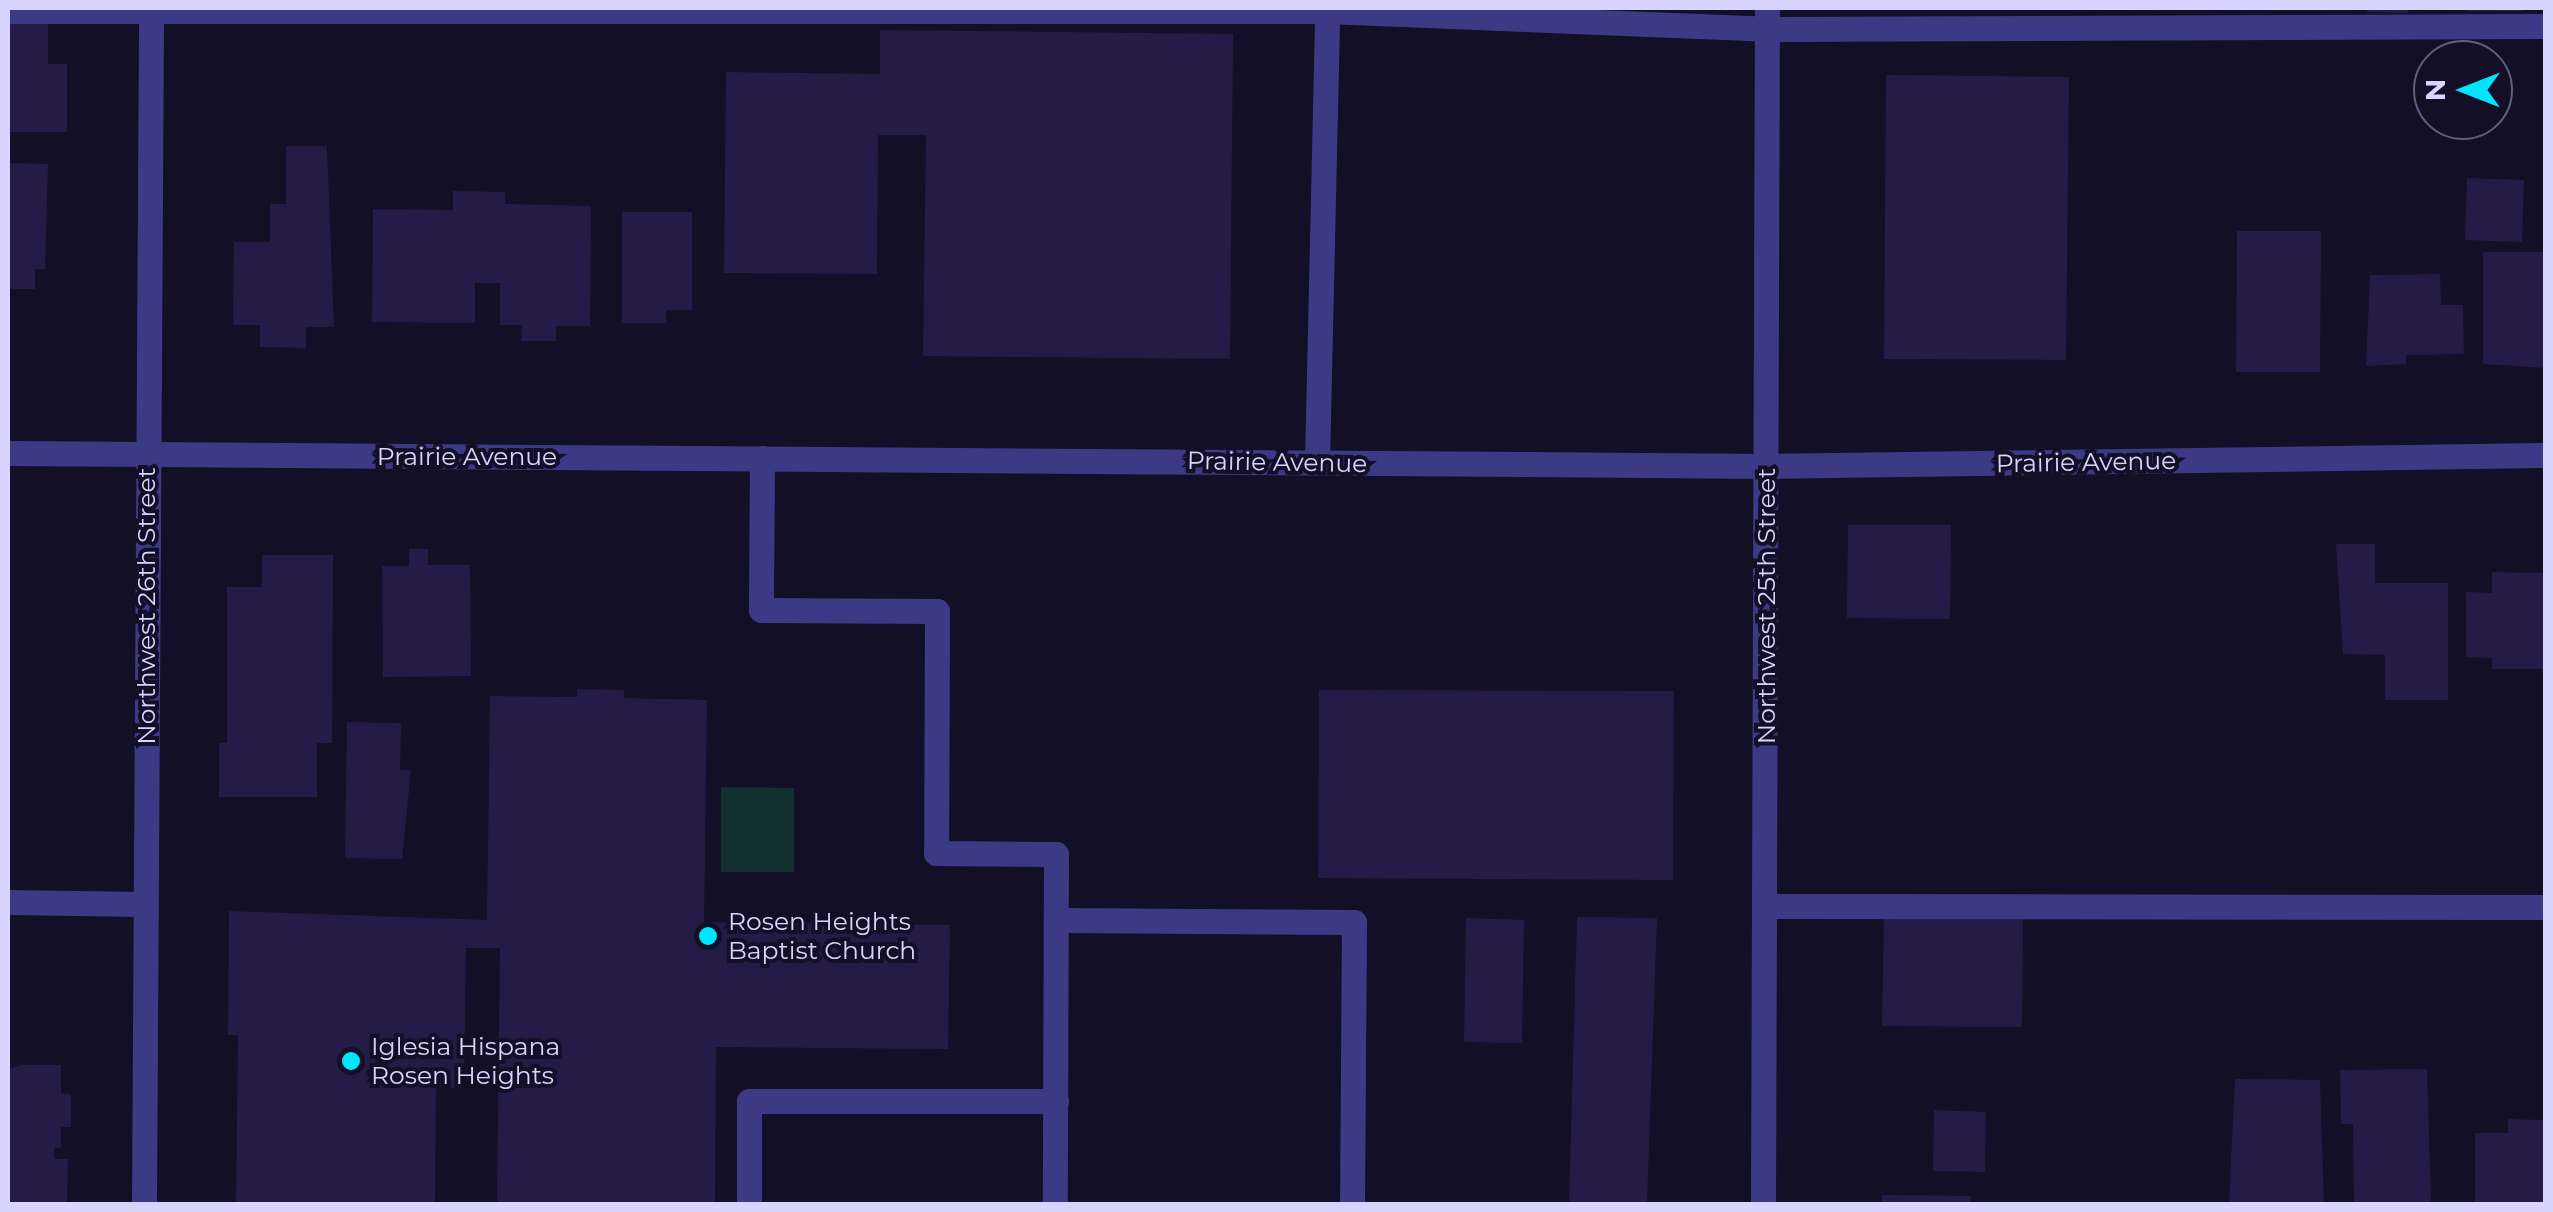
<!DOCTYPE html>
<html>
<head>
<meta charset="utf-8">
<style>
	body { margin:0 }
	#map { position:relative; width:2553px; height:1212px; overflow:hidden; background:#130f26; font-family:Montserrat,sans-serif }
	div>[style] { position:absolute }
	.green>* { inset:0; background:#12302f }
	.building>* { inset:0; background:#241b47 }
	.minor>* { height:25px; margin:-12.5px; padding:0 12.5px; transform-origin:12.5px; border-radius:12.5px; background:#3d3a85 }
	.dots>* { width:28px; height:28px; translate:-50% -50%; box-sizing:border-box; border:5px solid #130f26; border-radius:50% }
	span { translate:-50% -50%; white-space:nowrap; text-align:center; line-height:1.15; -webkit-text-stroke:8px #130f26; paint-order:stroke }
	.street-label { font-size:25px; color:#d9d4ff }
	.poi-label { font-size:25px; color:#d9d4ff }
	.left { translate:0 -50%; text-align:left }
	.frame { position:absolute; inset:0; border:10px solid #d9d4ff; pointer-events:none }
	.north { position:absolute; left:2413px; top:40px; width:100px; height:100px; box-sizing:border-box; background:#130f26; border:2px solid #625e7d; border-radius:50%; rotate:270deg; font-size:28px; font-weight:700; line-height:40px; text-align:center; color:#d9d4ff }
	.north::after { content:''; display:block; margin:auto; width:35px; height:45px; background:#00e5ff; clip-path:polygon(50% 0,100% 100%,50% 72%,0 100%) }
</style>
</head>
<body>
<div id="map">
	<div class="green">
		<i style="clip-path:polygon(721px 787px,794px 788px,794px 872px,721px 872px)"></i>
	</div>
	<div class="building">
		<i style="clip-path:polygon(2367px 8px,2408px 8px,2408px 13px,2367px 12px)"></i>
		<i style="clip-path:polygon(2467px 8px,2523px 8px,2523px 11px,2467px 11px)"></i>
		<i style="clip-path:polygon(8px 23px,48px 23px,48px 64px,67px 64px,67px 132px,8px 132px)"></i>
		<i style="clip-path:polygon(880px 30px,1233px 34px,1230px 359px,923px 356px,926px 135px,878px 135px,877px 274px,724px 273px,726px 72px,880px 74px)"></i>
		<i style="clip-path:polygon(1886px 75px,2069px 77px,2066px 360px,1884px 359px)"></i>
		<i style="clip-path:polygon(286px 146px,327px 146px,334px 327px,306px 327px,306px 348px,260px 347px,260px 325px,233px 325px,234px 242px,270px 242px,270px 204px,286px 204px)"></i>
		<i style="clip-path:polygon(8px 163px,48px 164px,45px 269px,35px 269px,35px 289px,8px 289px)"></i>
		<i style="clip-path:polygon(2467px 178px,2524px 180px,2522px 242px,2465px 240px)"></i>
		<i style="clip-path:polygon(453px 191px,505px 192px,505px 204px,591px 206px,590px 326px,556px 326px,556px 341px,521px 341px,522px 325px,500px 325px,500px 283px,475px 283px,475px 323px,372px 322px,373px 209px,453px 210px)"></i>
		<i style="clip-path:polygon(622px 212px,692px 212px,692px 310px,666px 310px,666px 323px,622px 323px)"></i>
		<i style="clip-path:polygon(2237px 231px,2321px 231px,2320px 372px,2236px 372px)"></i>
		<i style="clip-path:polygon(2483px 252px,2546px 252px,2546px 368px,2483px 364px)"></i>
		<i style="clip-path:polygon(2440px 274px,2441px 305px,2463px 305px,2464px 354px,2406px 355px,2406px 364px,2366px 366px,2370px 275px)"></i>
		<i style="clip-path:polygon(1848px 525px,1951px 525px,1950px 619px,1847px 618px)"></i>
		<i style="clip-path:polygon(2336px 544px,2375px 544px,2375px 583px,2448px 583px,2448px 700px,2385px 700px,2385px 655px,2343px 654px)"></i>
		<i style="clip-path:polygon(409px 549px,428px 549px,428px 565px,470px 565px,471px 676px,383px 677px,382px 566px,409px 566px)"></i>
		<i style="clip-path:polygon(262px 555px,333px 555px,332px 743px,317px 743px,317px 797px,219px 797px,219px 743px,227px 743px,227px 587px,262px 587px)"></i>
		<i style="clip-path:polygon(2492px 572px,2546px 573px,2546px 669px,2492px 669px,2492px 658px,2466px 657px,2466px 592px,2492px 593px)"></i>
		<i style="clip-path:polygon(577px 689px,624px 690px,624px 698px,707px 700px,704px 922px,950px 925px,948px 1049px,716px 1047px,715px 1204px,497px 1204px,500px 948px,466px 948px,464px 1088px,436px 1088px,435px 1204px,236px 1204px,238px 1035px,228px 1035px,229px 911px,487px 920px,490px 696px,577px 697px)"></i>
		<i style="clip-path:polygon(1319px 690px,1674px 691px,1673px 880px,1318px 878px)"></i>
		<i style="clip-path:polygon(347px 722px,401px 723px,400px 770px,411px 770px,402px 859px,345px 858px)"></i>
		<i style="clip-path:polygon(1884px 914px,2023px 916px,2022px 1027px,1882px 1026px)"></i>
		<i style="clip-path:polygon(1577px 917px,1657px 918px,1647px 1204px,1569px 1204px)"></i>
		<i style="clip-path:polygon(1466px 918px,1524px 920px,1522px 1043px,1464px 1042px)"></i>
		<i style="clip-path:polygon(22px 1065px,61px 1065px,61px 1094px,71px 1094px,71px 1127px,61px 1127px,61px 1148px,54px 1148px,54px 1159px,68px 1159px,67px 1204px,8px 1204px,8px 1069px)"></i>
		<i style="clip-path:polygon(2427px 1069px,2431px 1202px,2354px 1204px,2353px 1124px,2341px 1124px,2340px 1070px)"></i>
		<i style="clip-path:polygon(2235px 1079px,2320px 1080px,2324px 1204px,2229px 1204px)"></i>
		<i style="clip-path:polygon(1934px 1110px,1986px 1112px,1985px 1172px,1933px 1171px)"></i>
		<i style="clip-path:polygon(2508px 1119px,2546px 1120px,2546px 1204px,2475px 1204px,2475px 1133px,2508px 1133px)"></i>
		<i style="clip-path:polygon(1882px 1195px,1971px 1196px,1971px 1204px,1882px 1204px)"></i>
	</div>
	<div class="minor">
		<i style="left:8px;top:11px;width:1319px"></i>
		<i style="left:1327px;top:11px;width:440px;rotate:2.3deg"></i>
		<i style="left:1767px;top:29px;width:779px;rotate:-0.22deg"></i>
		<i style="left:8px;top:453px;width:1759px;rotate:0.42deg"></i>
		<i style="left:1767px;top:466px;width:779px;rotate:-0.81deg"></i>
		<i style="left:762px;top:458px;width:152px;rotate:90.4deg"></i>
		<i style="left:761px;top:610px;width:176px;rotate:0.3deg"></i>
		<i style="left:937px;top:611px;width:242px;rotate:90.2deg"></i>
		<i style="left:936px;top:853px;width:120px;rotate:0.5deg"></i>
		<i style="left:1056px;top:854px;width:350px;rotate:90.2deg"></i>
		<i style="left:1317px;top:462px;width:454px;rotate:-88.7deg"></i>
		<i style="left:8px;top:902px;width:136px;rotate:0.8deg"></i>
		<i style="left:1765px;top:906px;width:781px;rotate:0.07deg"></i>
		<i style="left:1056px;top:920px;width:298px;rotate:0.4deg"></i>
		<i style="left:1354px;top:922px;width:282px;rotate:90.4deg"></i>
		<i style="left:144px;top:1204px;width:1196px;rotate:-89.66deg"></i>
		<i style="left:749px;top:1204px;width:103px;rotate:-90deg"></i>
		<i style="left:749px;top:1101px;width:307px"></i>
		<i style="left:1763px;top:1204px;width:1196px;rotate:-89.81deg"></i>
	</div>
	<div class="dots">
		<i style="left:708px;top:936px;background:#00e5ff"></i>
		<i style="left:351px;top:1061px;background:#00e5ff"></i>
	</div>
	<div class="street-label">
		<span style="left:467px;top:456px">Prairie Avenue</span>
		<span style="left:1277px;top:462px;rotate:1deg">Prairie Avenue</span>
		<span style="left:2086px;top:462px;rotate:-1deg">Prairie Avenue</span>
		<span style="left:146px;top:606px;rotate:-90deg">Northwest 26th Street</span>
		<span style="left:1766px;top:606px;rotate:-90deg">Northwest 25th Street</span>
	</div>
	<div class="poi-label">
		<span class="left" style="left:728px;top:936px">Rosen Heights<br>Baptist Church</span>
		<span class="left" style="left:371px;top:1061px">Iglesia Hispana<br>Rosen Heights</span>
	</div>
	<div class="frame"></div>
	<div class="north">N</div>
</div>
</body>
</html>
